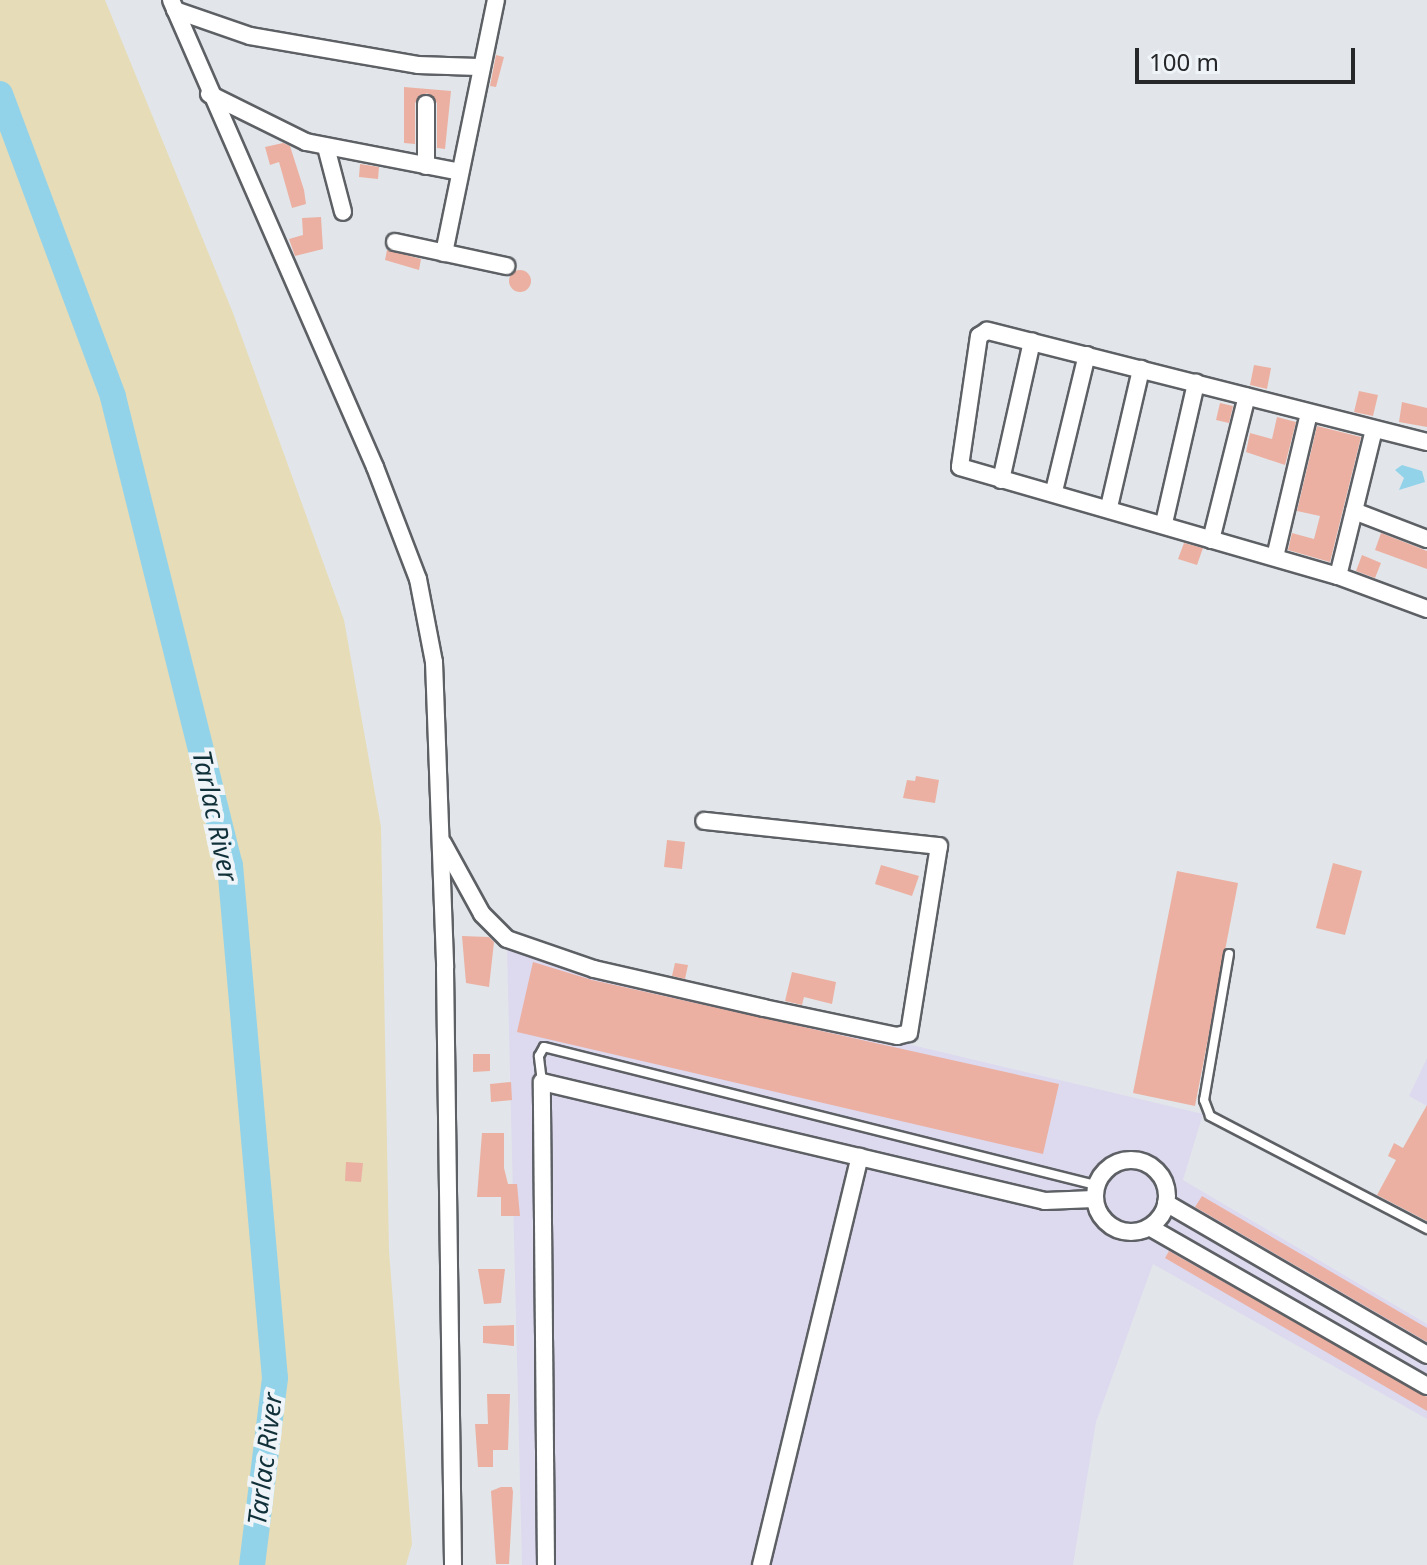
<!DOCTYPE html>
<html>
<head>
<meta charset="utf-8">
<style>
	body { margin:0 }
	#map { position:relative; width:1427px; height:1565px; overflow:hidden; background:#e2e6ea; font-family:"Noto Sans",sans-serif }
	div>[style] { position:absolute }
	.industrial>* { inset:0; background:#ddd9ef }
	.sand>* { inset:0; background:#e6dcb7 }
	.water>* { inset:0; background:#93d3ea }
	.river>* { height:26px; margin:-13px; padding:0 13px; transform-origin:13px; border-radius:13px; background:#93d3ea }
	.building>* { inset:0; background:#ebb0a1 }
	.round { border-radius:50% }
	.roads { filter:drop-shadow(2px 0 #5d6064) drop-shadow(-2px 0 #5d6064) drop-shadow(0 2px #5d6064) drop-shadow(0 -2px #5d6064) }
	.service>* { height:8px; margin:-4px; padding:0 4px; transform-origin:4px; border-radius:4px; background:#fff }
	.minor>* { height:16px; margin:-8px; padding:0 8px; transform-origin:8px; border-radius:8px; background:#fff }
	.minor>.ring { margin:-8px; padding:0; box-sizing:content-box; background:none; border:16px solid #fff; border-radius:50% }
	span { translate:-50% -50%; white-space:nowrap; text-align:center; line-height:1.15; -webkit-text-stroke:8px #eff4f8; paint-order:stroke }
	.water-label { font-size:26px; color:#10303a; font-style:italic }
	.scale { position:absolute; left:1135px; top:48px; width:220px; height:36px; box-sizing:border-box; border:4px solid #262729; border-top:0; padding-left:10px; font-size:24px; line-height:28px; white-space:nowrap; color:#262729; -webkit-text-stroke:6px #eff4f8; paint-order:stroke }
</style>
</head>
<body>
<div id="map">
	<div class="industrial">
		<i style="clip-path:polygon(507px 949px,1203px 1114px,1183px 1180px,1427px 1324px,1427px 1419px,1153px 1264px,1096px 1422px,1073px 1565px,522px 1565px)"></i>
		<i style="clip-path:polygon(1427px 1058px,1427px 1106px,1409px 1096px)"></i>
	</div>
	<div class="sand">
		<i style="clip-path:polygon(0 0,105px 0,233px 313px,344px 620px,381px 827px,389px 1251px,412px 1544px,406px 1565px,0 1565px)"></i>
	</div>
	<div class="water">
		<i style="clip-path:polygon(1402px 465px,1422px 471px,1425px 482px,1399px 490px,1404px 478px,1395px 470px)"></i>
	</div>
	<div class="river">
		<i style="left:0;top:94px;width:323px;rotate:69.5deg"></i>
		<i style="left:113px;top:397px;width:482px;rotate:76deg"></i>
		<i style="left:230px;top:865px;width:515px;rotate:84.99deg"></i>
		<i style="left:275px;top:1378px;width:188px;rotate:97deg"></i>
	</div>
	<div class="building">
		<i style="clip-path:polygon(496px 55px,504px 57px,496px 87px,490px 86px)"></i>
		<i style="clip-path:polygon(404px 87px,451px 91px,445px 149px,437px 148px,437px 103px,427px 93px,415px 103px,415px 144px,404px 143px)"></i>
		<i style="clip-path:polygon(283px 143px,290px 146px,304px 190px,306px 204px,292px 208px,279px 162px,270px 165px,265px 147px)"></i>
		<i style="clip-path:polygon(360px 164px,379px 167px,378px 179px,359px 177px)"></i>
		<i style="clip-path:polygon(321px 217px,323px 249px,295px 256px,289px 239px,303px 235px,302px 218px)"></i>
		<i style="clip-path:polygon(387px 250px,421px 259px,419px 270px,385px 260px)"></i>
		<i class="round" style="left:509px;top:270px;width:22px;height:22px"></i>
		<i style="clip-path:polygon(1254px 365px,1271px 368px,1267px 389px,1250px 385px)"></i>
		<i style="clip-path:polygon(1359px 391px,1378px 395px,1373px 416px,1354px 412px)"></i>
		<i style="clip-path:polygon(1402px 402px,1427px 408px,1427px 427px,1399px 422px)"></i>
		<i style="clip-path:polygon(1220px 403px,1233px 406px,1229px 423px,1216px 420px)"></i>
		<i style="clip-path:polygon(1277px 417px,1296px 422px,1285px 465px,1246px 452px,1250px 433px,1272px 439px)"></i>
		<i style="clip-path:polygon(1317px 426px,1361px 437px,1330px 562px,1288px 550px,1292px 533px,1314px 539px,1320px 516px,1297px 511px)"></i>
		<i style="clip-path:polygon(1381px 533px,1427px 551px,1427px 569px,1375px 550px)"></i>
		<i style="clip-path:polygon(1184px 543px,1203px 548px,1197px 565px,1178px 559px)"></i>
		<i style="clip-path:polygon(1362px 555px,1381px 563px,1375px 578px,1356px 571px)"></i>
		<i style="clip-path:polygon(916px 776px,939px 780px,935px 803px,903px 798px,907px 780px,915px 781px)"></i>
		<i style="clip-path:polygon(667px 840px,685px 842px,682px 869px,664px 867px)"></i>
		<i style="clip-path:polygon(1333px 863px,1362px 871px,1345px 935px,1316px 928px)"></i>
		<i style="clip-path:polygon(881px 865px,919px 876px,912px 896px,875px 884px)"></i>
		<i style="clip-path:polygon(1177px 871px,1238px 883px,1195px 1106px,1133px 1093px)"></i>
		<i style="clip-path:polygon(462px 936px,489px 937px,494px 942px,489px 987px,466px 983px)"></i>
		<i style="clip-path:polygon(533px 962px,592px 980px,1059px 1084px,1043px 1154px,517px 1032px)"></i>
		<i style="clip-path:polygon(675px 963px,688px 965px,685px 979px,672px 976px)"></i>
		<i style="clip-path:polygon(792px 972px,836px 982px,832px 1004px,804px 997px,802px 1005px,785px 1001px)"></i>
		<i style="clip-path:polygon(473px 1054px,490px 1054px,490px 1071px,473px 1072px)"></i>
		<i style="clip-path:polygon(511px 1082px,512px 1100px,491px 1102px,490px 1084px)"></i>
		<i style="clip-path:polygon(1427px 1105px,1427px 1221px,1377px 1195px,1396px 1160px,1388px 1156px,1394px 1143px,1403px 1148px)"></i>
		<i style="clip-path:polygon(482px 1133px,504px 1133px,504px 1168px,508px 1184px,517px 1184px,520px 1216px,501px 1216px,501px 1197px,477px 1197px)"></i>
		<i style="clip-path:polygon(346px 1162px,363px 1163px,361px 1182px,345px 1181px)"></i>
		<i style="clip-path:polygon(1202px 1196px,1427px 1328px,1427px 1342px,1195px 1207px)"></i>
		<i style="clip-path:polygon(1169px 1251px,1427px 1397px,1427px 1411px,1165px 1258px)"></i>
		<i style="clip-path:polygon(478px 1269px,505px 1269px,501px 1303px,484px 1304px)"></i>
		<i style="clip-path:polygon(514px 1325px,514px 1346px,483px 1343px,483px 1326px)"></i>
		<i style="clip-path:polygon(487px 1394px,510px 1394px,508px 1450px,493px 1450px,493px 1467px,478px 1467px,475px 1424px,488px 1424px)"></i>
		<i style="clip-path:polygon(501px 1487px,512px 1487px,513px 1492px,509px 1564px,496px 1564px,491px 1491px)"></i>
	</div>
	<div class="roads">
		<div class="service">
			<i style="left:1229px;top:954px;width:148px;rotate:99.7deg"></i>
			<i style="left:1204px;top:1100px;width:17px;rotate:69deg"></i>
			<i style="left:1210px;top:1116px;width:245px;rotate:27.5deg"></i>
			<i style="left:542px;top:1082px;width:26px;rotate:-97deg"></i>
			<i style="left:539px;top:1056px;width:10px;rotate:-61deg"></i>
			<i style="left:544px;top:1047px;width:568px;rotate:14.06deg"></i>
		</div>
		<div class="minor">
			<i style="left:171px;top:0;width:510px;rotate:66.4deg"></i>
			<i style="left:375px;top:467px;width:120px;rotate:69deg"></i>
			<i style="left:418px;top:579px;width:85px;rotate:79.1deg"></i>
			<i style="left:434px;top:662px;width:306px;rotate:87.9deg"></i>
			<i style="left:445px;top:968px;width:597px;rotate:89.23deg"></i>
			<i style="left:175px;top:10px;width:79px;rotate:19.1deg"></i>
			<i style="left:250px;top:36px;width:170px;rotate:9.8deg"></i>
			<i style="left:418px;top:65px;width:60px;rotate:1.9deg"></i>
			<i style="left:209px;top:94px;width:108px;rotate:26.3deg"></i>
			<i style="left:306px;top:142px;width:157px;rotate:11deg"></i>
			<i style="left:326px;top:147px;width:67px;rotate:75.3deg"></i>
			<i style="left:426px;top:166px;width:62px;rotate:-90deg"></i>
			<i style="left:395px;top:242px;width:114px;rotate:12.2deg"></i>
			<i style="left:444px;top:253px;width:258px;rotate:-78.4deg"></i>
			<i style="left:1427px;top:442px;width:454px;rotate:-165.8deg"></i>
			<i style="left:987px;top:331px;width:9px;rotate:148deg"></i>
			<i style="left:979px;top:336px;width:132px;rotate:98.3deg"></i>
			<i style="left:960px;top:467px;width:393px;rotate:16.1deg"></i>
			<i style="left:1338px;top:576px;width:95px;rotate:20.3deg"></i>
			<i style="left:1001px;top:480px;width:142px;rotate:-77.4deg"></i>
			<i style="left:1054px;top:491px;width:140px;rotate:-76.4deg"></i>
			<i style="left:1109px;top:507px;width:142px;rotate:-76.9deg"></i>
			<i style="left:1354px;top:511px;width:78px;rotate:21deg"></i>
			<i style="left:1164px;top:523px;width:144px;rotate:-77.1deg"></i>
			<i style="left:1211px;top:540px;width:148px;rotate:-76deg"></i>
			<i style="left:1275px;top:557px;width:148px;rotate:-76.7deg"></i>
			<i style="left:1338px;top:576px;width:151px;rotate:-76.2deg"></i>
			<i style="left:443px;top:843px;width:81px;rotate:61.2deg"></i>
			<i style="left:482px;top:914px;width:35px;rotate:45deg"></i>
			<i style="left:507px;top:939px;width:92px;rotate:19deg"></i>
			<i style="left:594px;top:969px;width:174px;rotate:12.9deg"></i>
			<i style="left:764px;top:1008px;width:136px;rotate:11.9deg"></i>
			<i style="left:897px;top:1036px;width:12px;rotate:-14deg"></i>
			<i style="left:909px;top:1033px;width:189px;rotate:-80.9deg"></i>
			<i style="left:939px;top:846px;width:236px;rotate:-173.9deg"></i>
			<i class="ring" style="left:1095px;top:1160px;width:56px;height:56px"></i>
			<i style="left:1166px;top:1203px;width:302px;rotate:30.2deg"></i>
			<i style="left:1151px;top:1228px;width:318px;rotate:29.8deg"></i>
			<i style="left:546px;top:1565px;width:483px;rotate:-90.5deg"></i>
			<i style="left:542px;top:1082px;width:517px;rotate:13.31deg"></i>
			<i style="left:1045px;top:1201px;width:49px;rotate:-2.3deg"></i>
			<i style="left:761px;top:1565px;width:420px;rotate:-76.4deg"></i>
		</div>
	</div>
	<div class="water-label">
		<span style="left:215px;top:816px;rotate:78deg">Tarlac River</span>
		<span style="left:265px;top:1459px;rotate:-83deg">Tarlac River</span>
	</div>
	<div class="scale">100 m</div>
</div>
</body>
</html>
